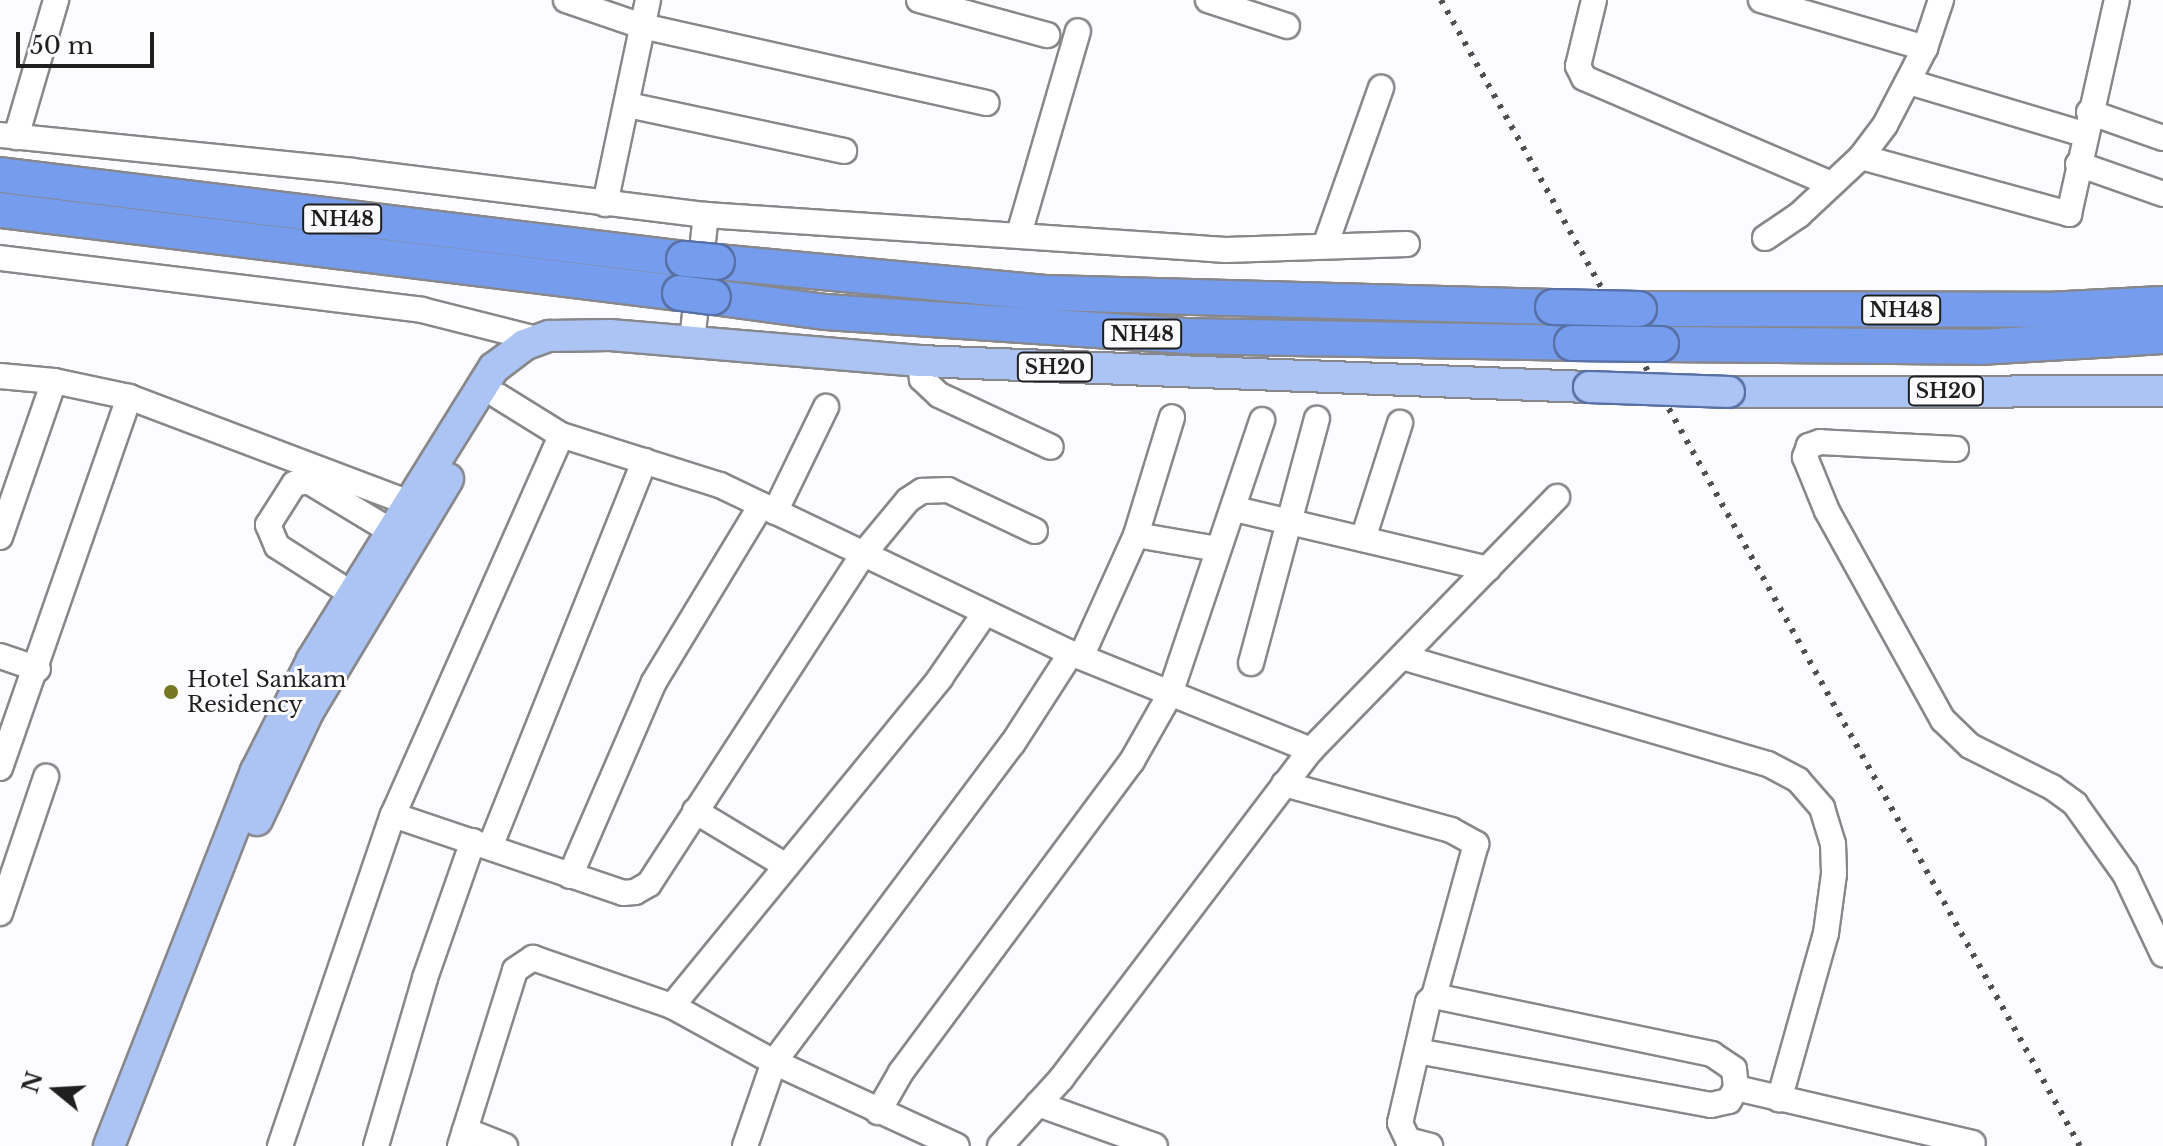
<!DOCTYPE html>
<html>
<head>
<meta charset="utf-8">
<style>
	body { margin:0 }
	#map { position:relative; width:2163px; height:1146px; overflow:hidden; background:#fcfbfe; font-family:"Libre Baskerville",serif }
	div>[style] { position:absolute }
	.roads { filter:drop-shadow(2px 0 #88878a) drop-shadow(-2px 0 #88878a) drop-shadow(0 2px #88878a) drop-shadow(0 -2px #88878a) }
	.minor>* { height:24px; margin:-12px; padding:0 12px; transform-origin:12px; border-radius:12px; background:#fff }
	.major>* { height:30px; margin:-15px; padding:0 15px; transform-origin:15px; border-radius:15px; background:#acc4f4 }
	.highway>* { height:34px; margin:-17px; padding:0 17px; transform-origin:17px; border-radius:17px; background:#759ced }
	.rail>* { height:6px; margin-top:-3px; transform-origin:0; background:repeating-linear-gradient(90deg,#505051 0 4px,transparent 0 12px) }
	.bridges { filter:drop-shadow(2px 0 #5770a5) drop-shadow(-2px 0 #5770a5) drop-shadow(0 2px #5770a5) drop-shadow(0 -2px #5770a5) }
	.major-bridge>* { height:30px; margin:-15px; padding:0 15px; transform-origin:15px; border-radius:15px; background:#acc4f4 }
	.highway-bridge>* { height:34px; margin:-17px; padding:0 17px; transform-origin:17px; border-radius:17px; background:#759ced }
	.dots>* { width:22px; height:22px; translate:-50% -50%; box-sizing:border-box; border:4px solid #fcfbfe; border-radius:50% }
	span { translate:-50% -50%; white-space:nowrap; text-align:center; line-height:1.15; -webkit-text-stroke:6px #fcfbfe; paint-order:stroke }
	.shield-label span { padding:2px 6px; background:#fcfbfe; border:2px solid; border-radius:6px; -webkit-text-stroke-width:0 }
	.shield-label { font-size:20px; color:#1f1f20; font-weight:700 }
	.poi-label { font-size:22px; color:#1f1f20 }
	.left { translate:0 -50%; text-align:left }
	.north { position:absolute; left:16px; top:1050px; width:80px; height:80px; -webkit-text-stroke:6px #fcfbfe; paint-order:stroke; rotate:288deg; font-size:22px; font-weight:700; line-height:32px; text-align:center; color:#1f1f20 }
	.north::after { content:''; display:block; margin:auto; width:28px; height:36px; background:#1f1f20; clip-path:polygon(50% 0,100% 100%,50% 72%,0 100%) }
	.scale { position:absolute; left:16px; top:32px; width:138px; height:36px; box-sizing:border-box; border:4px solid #1f1f20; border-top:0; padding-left:10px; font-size:24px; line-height:28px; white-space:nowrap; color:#1f1f20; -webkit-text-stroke:6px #fcfbfe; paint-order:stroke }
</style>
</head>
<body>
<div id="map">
	<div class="roads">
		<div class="minor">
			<i style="left:566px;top:0;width:80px;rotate:18.9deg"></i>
			<i style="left:642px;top:26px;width:353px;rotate:12.6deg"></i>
			<i style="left:919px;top:0;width:133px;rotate:15.3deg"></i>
			<i style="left:1208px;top:0;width:83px;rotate:18.2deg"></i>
			<i style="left:1594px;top:0;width:68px;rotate:103.6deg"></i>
			<i style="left:1578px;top:66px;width:13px;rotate:63deg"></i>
			<i style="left:1584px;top:78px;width:269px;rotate:23.2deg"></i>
			<i style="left:1761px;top:0;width:171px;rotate:16.3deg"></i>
			<i style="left:1909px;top:82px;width:182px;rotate:16.6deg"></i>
			<i style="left:628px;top:105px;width:221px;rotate:12deg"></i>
			<i style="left:2089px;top:112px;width:78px;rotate:19.4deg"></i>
			<i style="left:0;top:135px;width:354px;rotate:5.8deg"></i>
			<i style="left:352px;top:171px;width:357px;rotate:7.1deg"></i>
			<i style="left:706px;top:215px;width:521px;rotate:3.85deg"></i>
			<i style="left:1226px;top:250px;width:181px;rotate:-1.9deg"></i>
			<i style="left:16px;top:137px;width:143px;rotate:-73.7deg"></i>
			<i style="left:1861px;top:157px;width:216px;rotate:15.3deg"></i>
			<i style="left:2069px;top:214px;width:219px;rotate:-77.4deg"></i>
			<i style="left:2078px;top:164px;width:90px;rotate:19.4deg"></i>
			<i style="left:605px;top:204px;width:208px;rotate:-78.1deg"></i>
			<i style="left:1019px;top:234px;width:211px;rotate:-73.8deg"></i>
			<i style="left:1765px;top:238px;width:41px;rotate:-34.1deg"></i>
			<i style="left:1799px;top:215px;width:85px;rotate:-43.1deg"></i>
			<i style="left:1861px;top:157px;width:40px;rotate:-53deg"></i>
			<i style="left:1885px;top:125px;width:87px;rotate:-62.5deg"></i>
			<i style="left:1925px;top:48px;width:51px;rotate:-71.6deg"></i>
			<i style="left:1325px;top:246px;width:168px;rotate:-70.5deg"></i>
			<i style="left:0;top:258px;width:425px;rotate:7deg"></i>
			<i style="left:422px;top:310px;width:119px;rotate:14.2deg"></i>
			<i style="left:692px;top:341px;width:127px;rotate:-83.7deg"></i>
			<i style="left:920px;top:361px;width:18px;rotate:84deg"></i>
			<i style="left:922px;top:379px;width:23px;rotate:43deg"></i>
			<i style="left:939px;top:395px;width:123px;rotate:24.9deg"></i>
			<i style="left:0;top:376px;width:54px;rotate:5.3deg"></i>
			<i style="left:54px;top:381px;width:77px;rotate:12deg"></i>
			<i style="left:129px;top:397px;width:299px;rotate:20.7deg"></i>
			<i style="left:498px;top:396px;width:74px;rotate:31.8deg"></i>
			<i style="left:561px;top:435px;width:167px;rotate:17.5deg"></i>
			<i style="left:720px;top:485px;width:389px;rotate:25.6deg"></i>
			<i style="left:1071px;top:653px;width:259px;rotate:22deg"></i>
			<i style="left:1956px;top:449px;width:136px;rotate:-177.1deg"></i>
			<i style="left:1820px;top:442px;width:12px;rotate:160deg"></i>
			<i style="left:1809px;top:446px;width:12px;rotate:110deg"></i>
			<i style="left:1805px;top:457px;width:58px;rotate:67.8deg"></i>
			<i style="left:1827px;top:511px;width:239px;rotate:61deg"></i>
			<i style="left:1943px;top:720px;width:37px;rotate:44deg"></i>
			<i style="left:1970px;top:746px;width:92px;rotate:26.6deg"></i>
			<i style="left:2052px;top:787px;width:29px;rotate:36deg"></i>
			<i style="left:2075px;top:804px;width:86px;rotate:54.5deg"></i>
			<i style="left:2125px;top:874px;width:89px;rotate:64.6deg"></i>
			<i style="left:1235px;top:509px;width:260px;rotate:13.3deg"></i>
			<i style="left:775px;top:512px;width:117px;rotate:-64.1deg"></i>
			<i style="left:1136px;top:535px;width:83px;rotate:9.7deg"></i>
			<i style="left:0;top:537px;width:165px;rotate:-70.9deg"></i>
			<i style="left:1363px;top:539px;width:122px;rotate:-72.3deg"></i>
			<i style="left:352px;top:594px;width:89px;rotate:-147.4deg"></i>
			<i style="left:277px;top:546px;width:23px;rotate:-113deg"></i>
			<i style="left:268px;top:525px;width:49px;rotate:-57.6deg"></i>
			<i style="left:294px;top:484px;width:14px;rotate:-12deg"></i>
			<i style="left:308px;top:481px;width:97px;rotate:31.1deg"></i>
			<i style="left:0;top:656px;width:40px;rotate:18.9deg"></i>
			<i style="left:1081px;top:657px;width:134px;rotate:-65.7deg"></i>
			<i style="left:1136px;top:535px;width:123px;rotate:-73deg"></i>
			<i style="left:1402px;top:657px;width:381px;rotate:16.3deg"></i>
			<i style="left:1768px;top:764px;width:34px;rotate:28deg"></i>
			<i style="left:1798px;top:780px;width:37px;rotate:49deg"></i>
			<i style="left:1822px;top:808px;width:38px;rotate:73deg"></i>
			<i style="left:1833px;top:844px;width:30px;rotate:88deg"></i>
			<i style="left:1834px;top:874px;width:60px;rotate:97.7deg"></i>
			<i style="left:1826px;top:933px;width:173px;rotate:105.7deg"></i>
			<i style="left:1251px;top:663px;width:253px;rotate:-74.9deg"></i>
			<i style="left:0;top:768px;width:393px;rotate:-70.8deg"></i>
			<i style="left:1284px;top:784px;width:173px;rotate:15.4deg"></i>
			<i style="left:1451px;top:830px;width:29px;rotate:29deg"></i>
			<i style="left:1476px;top:844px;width:158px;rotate:105.4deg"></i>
			<i style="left:695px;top:811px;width:106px;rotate:31.1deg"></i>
			<i style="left:393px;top:815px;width:243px;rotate:18.7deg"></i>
			<i style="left:623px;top:893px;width:12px;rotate:-5deg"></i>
			<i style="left:635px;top:892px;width:16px;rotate:-30deg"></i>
			<i style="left:649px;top:884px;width:396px;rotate:-57deg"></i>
			<i style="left:865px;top:552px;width:67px;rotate:-50.4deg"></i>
			<i style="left:908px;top:500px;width:17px;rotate:-33deg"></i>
			<i style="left:922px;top:491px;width:26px;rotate:-2deg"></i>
			<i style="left:948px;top:490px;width:96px;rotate:25.2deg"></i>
			<i style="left:490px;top:847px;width:416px;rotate:-68.2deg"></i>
			<i style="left:570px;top:876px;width:211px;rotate:-66.6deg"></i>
			<i style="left:654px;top:682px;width:207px;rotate:-58.8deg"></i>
			<i style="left:0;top:913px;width:144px;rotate:-71.3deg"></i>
			<i style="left:672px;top:1006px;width:424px;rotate:-50.7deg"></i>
			<i style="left:940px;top:678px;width:79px;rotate:-55.3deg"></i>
			<i style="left:1417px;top:1051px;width:299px;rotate:10.4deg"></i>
			<i style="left:1711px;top:1105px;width:18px;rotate:-13deg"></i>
			<i style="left:1729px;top:1101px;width:15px;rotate:-62deg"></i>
			<i style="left:1736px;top:1088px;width:19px;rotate:-96deg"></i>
			<i style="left:1734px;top:1069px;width:27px;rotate:-146deg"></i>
			<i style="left:1712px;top:1054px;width:284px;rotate:-168.2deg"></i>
			<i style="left:1434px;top:996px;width:8px;rotate:135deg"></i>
			<i style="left:1428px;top:1002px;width:124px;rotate:103deg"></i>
			<i style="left:1400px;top:1123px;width:19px;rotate:65deg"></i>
			<i style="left:1408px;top:1140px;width:23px;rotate:15deg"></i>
			<i style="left:1736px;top:1088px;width:243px;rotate:13.1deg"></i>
			<i style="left:1038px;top:1104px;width:124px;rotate:19.7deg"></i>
			<i style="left:878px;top:1112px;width:46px;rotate:-60.1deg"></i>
			<i style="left:901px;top:1072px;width:387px;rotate:-53.4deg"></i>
			<i style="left:1132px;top:761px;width:77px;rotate:-60.4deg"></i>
			<i style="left:1170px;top:694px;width:289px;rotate:-71.4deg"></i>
			<i style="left:465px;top:1130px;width:43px;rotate:21.8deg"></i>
			<i style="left:280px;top:1146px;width:350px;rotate:-71.2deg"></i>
			<i style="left:393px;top:815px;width:415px;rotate:-66.1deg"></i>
			<i style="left:376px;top:1146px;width:175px;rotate:-73.7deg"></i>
			<i style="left:425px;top:978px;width:145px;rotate:-70.7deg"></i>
			<i style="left:460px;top:1146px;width:184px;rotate:-72.6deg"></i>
			<i style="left:515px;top:970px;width:22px;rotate:-34deg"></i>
			<i style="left:533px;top:958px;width:147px;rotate:19.1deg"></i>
			<i style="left:672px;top:1006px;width:116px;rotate:28.8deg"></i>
			<i style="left:774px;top:1062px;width:201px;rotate:24.7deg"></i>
			<i style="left:745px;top:1146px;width:89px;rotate:-71deg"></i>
			<i style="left:774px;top:1062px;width:399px;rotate:-53.2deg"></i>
			<i style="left:1013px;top:743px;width:107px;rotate:-57.2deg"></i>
			<i style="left:1000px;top:1146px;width:91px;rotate:-47.7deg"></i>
			<i style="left:1061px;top:1079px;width:413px;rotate:-52.8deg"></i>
			<i style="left:1311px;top:750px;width:353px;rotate:-45.8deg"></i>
		</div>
		<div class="major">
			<i style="left:1729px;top:392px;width:434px;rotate:-0.1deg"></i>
			<i style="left:257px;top:820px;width:119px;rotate:-64.7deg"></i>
			<i style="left:308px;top:712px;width:272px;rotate:-59deg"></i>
			<i style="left:109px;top:1146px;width:403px;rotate:-68.6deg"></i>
			<i style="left:256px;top:771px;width:124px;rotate:-63.2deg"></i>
			<i style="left:312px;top:660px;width:344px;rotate:-58.1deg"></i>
			<i style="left:494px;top:368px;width:38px;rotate:-37deg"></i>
			<i style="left:524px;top:345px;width:27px;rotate:-20deg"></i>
			<i style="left:549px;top:336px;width:61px;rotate:-0.9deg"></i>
			<i style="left:610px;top:335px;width:311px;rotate:4.8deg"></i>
			<i style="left:920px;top:361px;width:670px;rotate:2.23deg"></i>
		</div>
		<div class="highway">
			<i style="left:0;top:175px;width:689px;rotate:7deg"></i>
			<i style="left:0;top:210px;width:685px;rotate:6.96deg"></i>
			<i style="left:717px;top:262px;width:332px;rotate:5.4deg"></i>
			<i style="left:1048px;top:293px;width:505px;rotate:1.59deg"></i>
			<i style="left:713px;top:297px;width:114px;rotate:7.6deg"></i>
			<i style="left:826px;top:312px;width:358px;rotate:3.8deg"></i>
			<i style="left:1183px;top:336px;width:389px;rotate:1deg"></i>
			<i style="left:1639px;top:309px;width:408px;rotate:0.1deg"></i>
			<i style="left:2047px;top:310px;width:116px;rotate:-3deg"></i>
			<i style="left:1661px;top:344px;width:318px;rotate:0.5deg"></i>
			<i style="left:1979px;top:347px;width:184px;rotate:-3.4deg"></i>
		</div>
	</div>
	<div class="rail">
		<i style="left:1441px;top:0;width:1312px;rotate:60.86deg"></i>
	</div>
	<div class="bridges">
		<div class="major-bridge">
			<i style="left:1589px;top:387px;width:140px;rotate:2deg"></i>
		</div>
		<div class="highway-bridge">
			<i style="left:684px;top:259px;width:33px;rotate:5deg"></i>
			<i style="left:680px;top:293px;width:33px;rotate:7deg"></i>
			<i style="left:1553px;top:307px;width:86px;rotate:1.3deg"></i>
			<i style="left:1572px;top:343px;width:89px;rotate:0.6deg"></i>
		</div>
	</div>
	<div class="dots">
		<i style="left:171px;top:692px;background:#757820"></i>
	</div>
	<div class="shield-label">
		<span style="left:342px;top:219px">NH48</span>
		<span style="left:1901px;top:310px">NH48</span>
		<span style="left:1142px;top:334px">NH48</span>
		<span style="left:1055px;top:367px">SH20</span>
		<span style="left:1946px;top:391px">SH20</span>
	</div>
	<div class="poi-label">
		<span class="left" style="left:187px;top:692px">Hotel Sankam<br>Residency</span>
	</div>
	<div class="north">N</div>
	<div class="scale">50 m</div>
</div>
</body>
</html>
